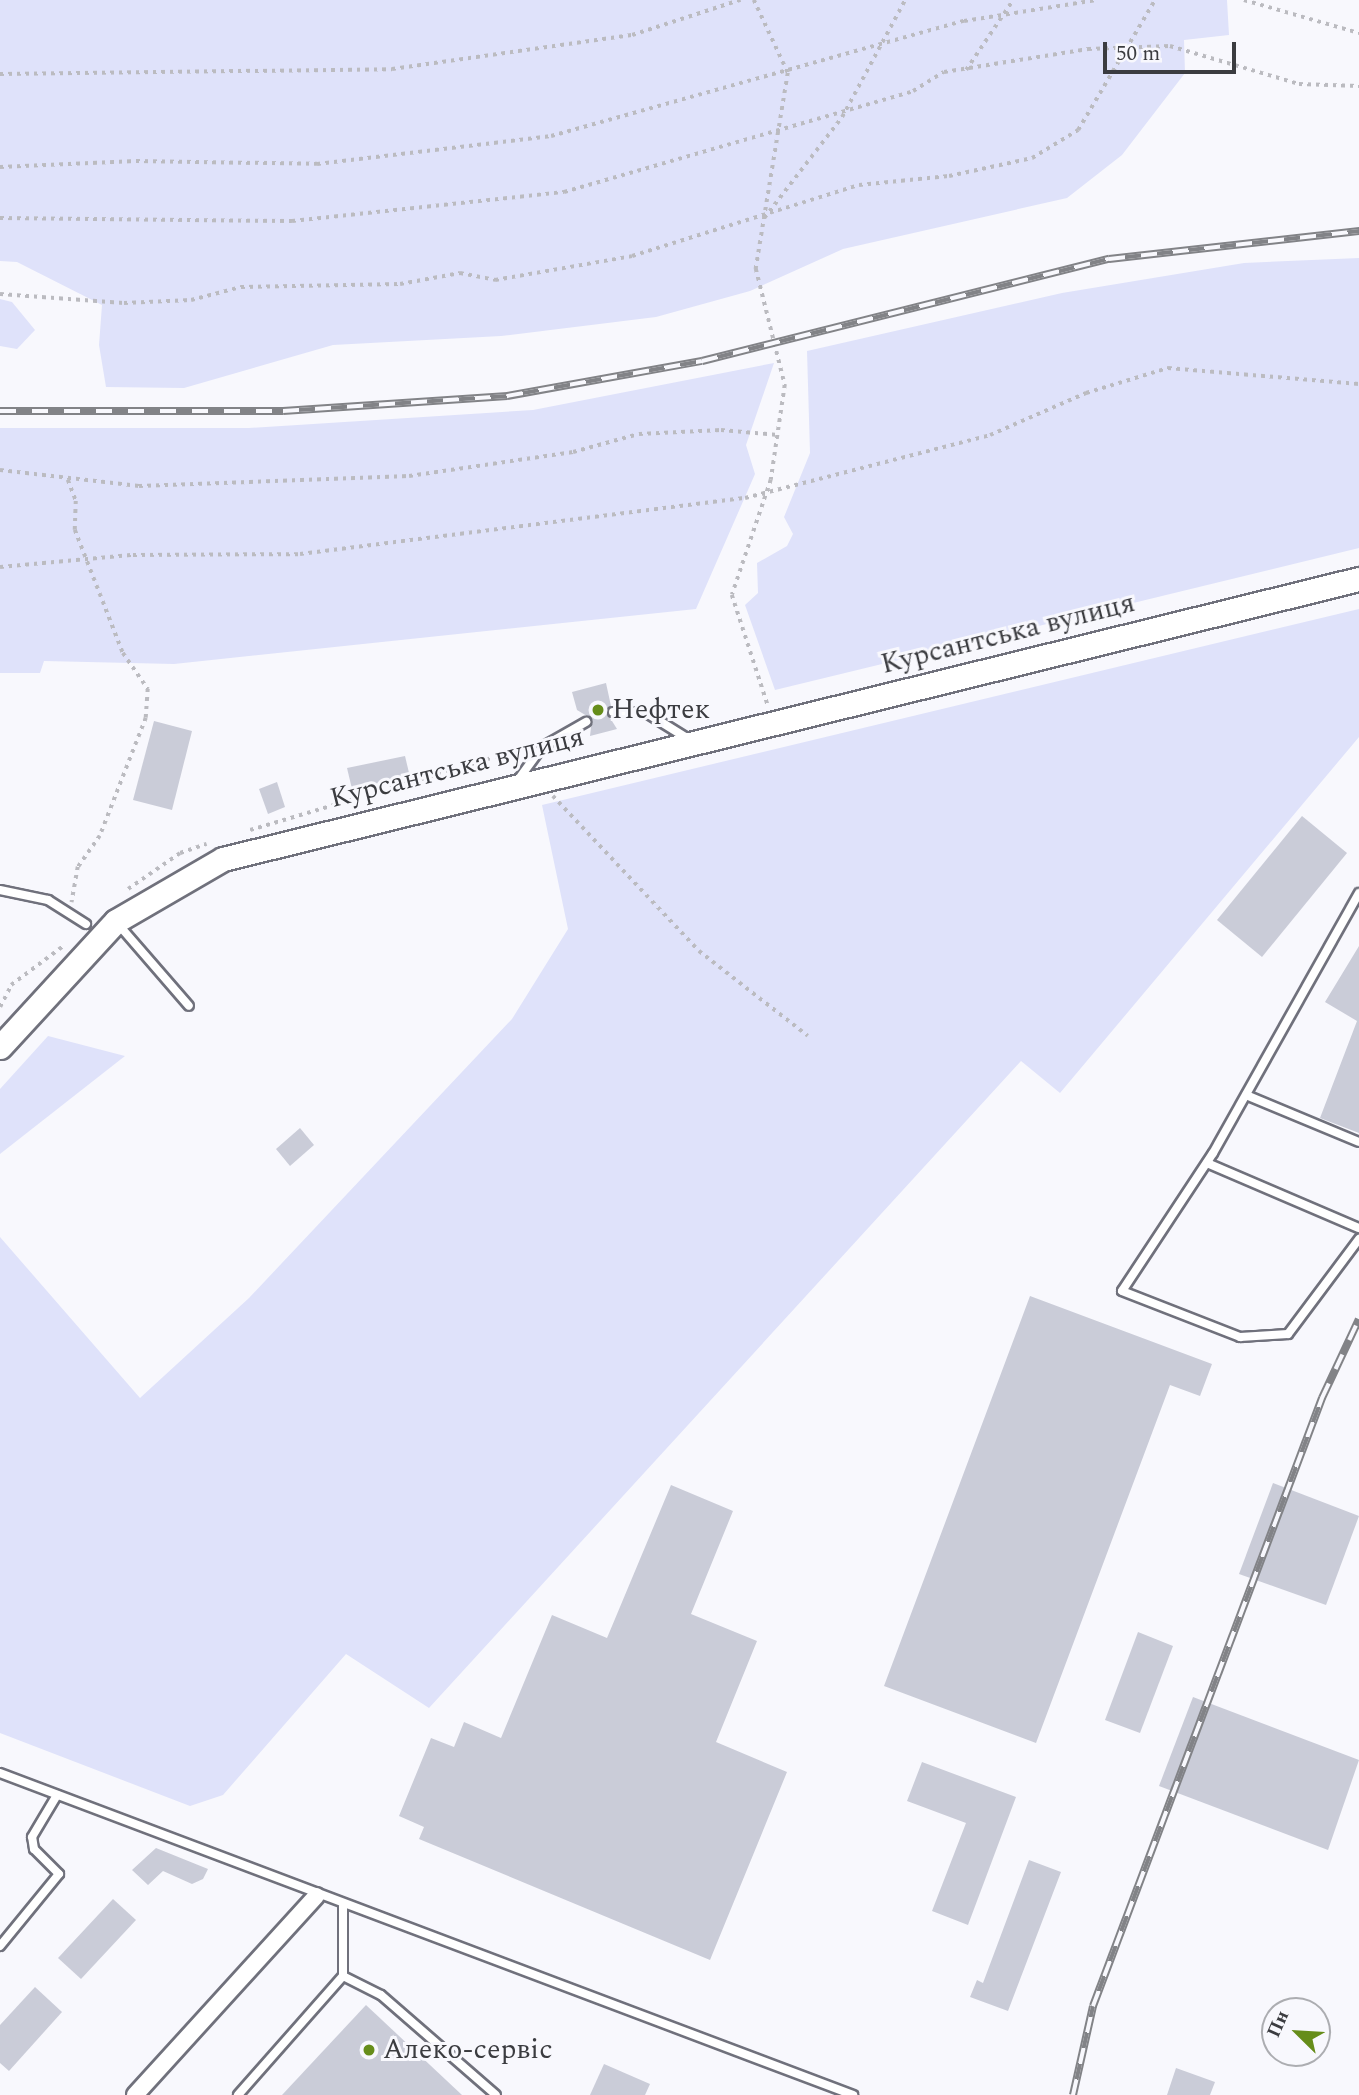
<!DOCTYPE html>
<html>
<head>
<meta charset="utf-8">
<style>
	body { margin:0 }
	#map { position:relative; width:1359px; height:2095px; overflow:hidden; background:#f8f8fd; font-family:Spectral,serif }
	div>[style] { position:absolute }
	.green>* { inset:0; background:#dfe2fa }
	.building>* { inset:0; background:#caccd8 }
	.path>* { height:3.5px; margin-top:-1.75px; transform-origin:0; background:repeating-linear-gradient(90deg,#bbbbc0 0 3.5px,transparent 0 8.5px) }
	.roads { filter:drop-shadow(2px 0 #70717c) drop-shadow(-2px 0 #70717c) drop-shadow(0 2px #70717c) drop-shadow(0 -2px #70717c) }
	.lane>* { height:8px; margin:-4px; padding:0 4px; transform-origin:4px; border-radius:4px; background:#fff }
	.street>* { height:16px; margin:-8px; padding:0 8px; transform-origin:8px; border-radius:8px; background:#fff }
	.secondary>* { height:23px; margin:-11.5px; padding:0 11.5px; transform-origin:11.5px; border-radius:11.5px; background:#fff }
	.rail>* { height:8px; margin-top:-4px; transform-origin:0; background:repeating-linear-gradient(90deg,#f8f8fd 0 16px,#828387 0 32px); box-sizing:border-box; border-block:2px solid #828387 }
	.dots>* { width:19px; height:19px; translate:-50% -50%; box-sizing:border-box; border:4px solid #f8f8fd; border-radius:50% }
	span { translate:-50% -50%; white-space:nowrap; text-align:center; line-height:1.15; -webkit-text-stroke:6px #f8f8fd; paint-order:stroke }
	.street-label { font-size:28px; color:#3b3c40 }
	.poi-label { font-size:28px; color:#3b3c40 }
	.left { translate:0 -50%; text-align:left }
	.north { position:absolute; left:1261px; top:1997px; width:70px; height:70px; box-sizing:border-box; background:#f8f8fd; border:2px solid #acadb1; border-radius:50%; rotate:294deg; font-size:19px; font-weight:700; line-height:28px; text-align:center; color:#3b3c40 }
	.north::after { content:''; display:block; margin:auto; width:24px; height:32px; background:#668d1a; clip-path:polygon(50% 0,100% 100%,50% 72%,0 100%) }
	.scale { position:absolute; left:1103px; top:42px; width:133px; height:32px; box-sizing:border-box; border:4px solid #3b3c40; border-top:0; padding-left:9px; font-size:21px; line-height:24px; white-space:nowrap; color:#3b3c40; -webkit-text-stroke:5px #f8f8fd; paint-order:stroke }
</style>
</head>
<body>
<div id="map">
	<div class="green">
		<i style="clip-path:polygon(0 0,1227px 0,1229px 35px,1184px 40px,1185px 73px,1122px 155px,1067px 198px,843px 249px,750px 291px,656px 317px,501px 336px,333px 345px,184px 388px,106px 387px,99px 345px,102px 305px,17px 262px,0 261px)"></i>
		<i style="clip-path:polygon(1359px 258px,1359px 548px,775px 690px,745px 605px,758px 593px,757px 563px,787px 546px,793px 534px,784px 517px,810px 453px,807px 351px,1062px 293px,1244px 263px)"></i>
		<i style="clip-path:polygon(0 299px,12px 302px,35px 330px,17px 349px,0 346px)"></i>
		<i style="clip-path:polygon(774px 363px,746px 445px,755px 474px,696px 609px,174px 664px,44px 661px,40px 673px,0 673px,0 428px,249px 428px,533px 410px)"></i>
		<i style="clip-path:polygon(1359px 609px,1359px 737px,1060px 1093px,1021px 1061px,429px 1708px,346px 1654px,223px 1795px,190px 1806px,0 1733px,0 1237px,140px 1398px,249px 1298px,512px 1019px,568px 929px,542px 805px)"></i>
		<i style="clip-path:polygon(48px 1036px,125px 1056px,0 1154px,0 1089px)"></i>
	</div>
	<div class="building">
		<i style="clip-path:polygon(606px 683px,611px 706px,607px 713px,617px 729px,590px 736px,592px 719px,577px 710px,572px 692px)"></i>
		<i style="clip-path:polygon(154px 721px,192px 731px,172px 810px,133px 800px)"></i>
		<i style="clip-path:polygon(405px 756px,410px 777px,352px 789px,347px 768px)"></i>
		<i style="clip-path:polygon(277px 782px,285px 807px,268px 814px,259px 789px)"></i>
		<i style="clip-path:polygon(1302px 816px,1347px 853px,1262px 957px,1217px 920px)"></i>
		<i style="clip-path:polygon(1359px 946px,1359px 1133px,1320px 1118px,1357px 1021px,1325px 1002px)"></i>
		<i style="clip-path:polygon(300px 1128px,314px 1145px,290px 1166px,276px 1149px)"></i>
		<i style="clip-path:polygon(1030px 1296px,1212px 1364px,1200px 1396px,1170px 1385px,1036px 1743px,884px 1686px)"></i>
		<i style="clip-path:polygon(1273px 1483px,1359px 1516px,1326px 1605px,1239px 1574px)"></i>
		<i style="clip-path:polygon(671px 1485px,733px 1511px,691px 1614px,757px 1641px,716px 1742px,787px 1772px,710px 1960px,419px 1839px,424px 1827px,399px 1816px,431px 1738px,454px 1747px,464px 1722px,501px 1738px,552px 1615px,607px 1638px)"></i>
		<i style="clip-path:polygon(1138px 1632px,1173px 1646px,1140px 1733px,1105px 1720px)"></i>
		<i style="clip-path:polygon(1193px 1697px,1359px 1760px,1328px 1850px,1159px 1786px)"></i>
		<i style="clip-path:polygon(922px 1762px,1016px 1797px,968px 1925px,932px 1911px,966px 1823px,907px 1801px)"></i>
		<i style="clip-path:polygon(156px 1848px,208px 1869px,203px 1879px,192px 1884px,163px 1871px,148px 1885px,132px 1870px)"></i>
		<i style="clip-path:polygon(1029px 1860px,1061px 1872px,1008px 2011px,970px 1997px,977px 1980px,983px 1983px)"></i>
		<i style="clip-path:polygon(113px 1899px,136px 1920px,81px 1979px,58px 1958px)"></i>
		<i style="clip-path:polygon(35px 1987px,62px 2012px,9px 2071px,0 2063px,0 2025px)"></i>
		<i style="clip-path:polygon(366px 2005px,462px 2095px,282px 2095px)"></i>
		<i style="clip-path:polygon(604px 2064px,650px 2084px,645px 2095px,590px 2095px)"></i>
		<i style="clip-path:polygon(1176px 2068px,1215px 2082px,1210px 2095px,1167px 2095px)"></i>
	</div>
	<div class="path">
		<i style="left:754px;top:0;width:81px;rotate:65deg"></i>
		<i style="left:788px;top:73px;width:199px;rotate:99.3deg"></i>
		<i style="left:756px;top:269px;width:120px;rotate:76deg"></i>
		<i style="left:785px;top:385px;width:96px;rotate:98.4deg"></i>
		<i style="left:771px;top:480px;width:121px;rotate:108.7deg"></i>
		<i style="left:732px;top:595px;width:117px;rotate:72deg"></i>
		<i style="left:1244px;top:0;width:120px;rotate:16deg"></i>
		<i style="left:966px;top:70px;width:84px;rotate:-56.1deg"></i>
		<i style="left:0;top:74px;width:392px;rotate:-0.7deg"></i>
		<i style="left:392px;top:69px;width:242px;rotate:-8.1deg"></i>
		<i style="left:632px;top:35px;width:114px;rotate:-18deg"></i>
		<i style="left:0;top:167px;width:136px;rotate:-2.5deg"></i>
		<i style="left:136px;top:161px;width:181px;rotate:0.9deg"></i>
		<i style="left:317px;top:164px;width:236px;rotate:-6.8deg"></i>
		<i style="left:551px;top:136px;width:429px;rotate:-15.6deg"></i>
		<i style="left:964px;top:21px;width:134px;rotate:-9deg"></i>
		<i style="left:0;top:218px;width:292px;rotate:0.6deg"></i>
		<i style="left:292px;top:221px;width:274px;rotate:-6.1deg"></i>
		<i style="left:564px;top:192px;width:363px;rotate:-16.1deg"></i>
		<i style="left:913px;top:91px;width:36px;rotate:-32deg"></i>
		<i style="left:944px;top:72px;width:146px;rotate:-9.1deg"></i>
		<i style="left:1088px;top:49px;width:82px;rotate:-2.1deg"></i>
		<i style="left:1170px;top:46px;width:134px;rotate:16.4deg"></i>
		<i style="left:1299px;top:84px;width:60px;rotate:1.9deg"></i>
		<i style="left:764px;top:218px;width:128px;rotate:-52.3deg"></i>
		<i style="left:842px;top:117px;width:133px;rotate:-61.7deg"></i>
		<i style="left:0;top:294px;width:124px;rotate:4.2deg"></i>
		<i style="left:124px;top:303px;width:67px;rotate:-2.6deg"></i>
		<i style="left:191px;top:300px;width:52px;rotate:-14.6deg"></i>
		<i style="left:241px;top:287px;width:159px;rotate:-1.1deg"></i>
		<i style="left:400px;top:284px;width:61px;rotate:-10.4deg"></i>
		<i style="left:460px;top:273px;width:36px;rotate:11deg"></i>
		<i style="left:495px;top:280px;width:139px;rotate:-9.9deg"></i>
		<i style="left:632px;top:256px;width:238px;rotate:-17.4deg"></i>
		<i style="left:859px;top:185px;width:90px;rotate:-5.7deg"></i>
		<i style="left:949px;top:176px;width:85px;rotate:-12.2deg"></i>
		<i style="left:1032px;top:158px;width:54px;rotate:-31.3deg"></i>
		<i style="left:1078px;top:130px;width:151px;rotate:-59.4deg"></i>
		<i style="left:0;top:470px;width:140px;rotate:6.6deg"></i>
		<i style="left:139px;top:486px;width:270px;rotate:-2.1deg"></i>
		<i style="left:409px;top:476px;width:166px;rotate:-8.3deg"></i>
		<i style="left:573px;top:452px;width:68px;rotate:-15.3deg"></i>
		<i style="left:639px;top:434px;width:82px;rotate:-2.8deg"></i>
		<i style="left:721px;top:430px;width:57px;rotate:5deg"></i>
		<i style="left:68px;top:480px;width:22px;rotate:69deg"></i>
		<i style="left:76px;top:501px;width:29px;rotate:92deg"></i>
		<i style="left:75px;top:530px;width:132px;rotate:68.7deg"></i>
		<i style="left:123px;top:653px;width:44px;rotate:55.2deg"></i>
		<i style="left:148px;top:689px;width:29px;rotate:94deg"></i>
		<i style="left:146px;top:718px;width:127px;rotate:111.3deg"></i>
		<i style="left:100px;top:836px;width:38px;rotate:125deg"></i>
		<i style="left:78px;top:867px;width:36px;rotate:100deg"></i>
		<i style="left:0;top:567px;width:134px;rotate:-5.2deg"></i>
		<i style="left:133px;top:555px;width:167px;rotate:-0.3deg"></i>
		<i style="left:300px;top:554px;width:449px;rotate:-7.2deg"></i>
		<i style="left:745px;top:498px;width:253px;rotate:-14.4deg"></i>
		<i style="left:990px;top:435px;width:105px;rotate:-23.6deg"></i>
		<i style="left:1086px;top:393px;width:86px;rotate:-17deg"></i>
		<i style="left:1168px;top:368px;width:192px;rotate:4.8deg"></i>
		<i style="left:553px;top:796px;width:213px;rotate:46.7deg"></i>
		<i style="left:699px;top:951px;width:138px;rotate:37.9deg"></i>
		<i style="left:250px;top:830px;width:281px;rotate:-16.6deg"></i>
		<i style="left:128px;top:889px;width:63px;rotate:-34.7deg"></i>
		<i style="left:180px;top:853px;width:28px;rotate:-19deg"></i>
		<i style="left:0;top:1007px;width:25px;rotate:-63deg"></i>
		<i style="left:11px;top:985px;width:64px;rotate:-36.7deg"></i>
	</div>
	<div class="roads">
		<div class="lane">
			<i style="left:613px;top:712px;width:32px"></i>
			<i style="left:645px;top:712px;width:53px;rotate:31.9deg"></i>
			<i style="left:518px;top:780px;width:41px;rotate:-54deg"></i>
			<i style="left:542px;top:747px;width:51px;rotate:-29.6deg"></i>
			<i style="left:0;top:890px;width:49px;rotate:11.8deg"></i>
			<i style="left:48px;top:900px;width:45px;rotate:32.3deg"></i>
			<i style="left:1359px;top:893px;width:298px;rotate:119.3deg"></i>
			<i style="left:1213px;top:1153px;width:165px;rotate:123.4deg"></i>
			<i style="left:1122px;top:1291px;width:127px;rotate:21.3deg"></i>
			<i style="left:1240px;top:1337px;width:48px;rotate:-3.6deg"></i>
			<i style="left:1288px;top:1334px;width:119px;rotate:-53.2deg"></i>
			<i style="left:118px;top:924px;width:108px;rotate:49.1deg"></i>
			<i style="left:1246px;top:1095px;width:122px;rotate:22.6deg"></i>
			<i style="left:1207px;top:1163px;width:165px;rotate:23.2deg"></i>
			<i style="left:0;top:1773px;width:912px;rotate:20.68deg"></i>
			<i style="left:0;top:1946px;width:93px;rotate:-50.7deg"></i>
			<i style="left:59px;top:1874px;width:35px;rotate:-135deg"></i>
			<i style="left:34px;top:1849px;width:12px;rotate:-99deg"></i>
			<i style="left:32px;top:1837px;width:49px;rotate:-59.2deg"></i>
			<i style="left:343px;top:1976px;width:42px;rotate:26.6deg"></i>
			<i style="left:381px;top:1995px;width:152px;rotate:41deg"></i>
			<i style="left:238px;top:2095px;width:159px;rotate:-48.6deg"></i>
			<i style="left:343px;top:1976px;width:70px;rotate:-90deg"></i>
		</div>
		<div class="street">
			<i style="left:135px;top:2095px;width:269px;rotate:-47.7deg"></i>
		</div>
		<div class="secondary">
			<i style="left:0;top:1047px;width:171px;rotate:-47.4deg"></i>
			<i style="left:116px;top:921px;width:124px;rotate:-30.1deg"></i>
			<i style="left:223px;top:859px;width:1170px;rotate:-13.85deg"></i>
		</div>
	</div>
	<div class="rail">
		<i style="left:0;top:411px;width:283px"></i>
		<i style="left:283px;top:411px;width:225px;rotate:-3.8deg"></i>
		<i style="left:507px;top:396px;width:198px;rotate:-10.2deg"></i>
		<i style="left:702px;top:361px;width:420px;rotate:-14.1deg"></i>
		<i style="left:1109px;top:259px;width:252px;rotate:-6.4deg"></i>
		<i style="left:1073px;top:2095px;width:91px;rotate:-77.3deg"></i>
		<i style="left:1093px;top:2006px;width:650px;rotate:-69.36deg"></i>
		<i style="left:1322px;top:1398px;width:87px;rotate:-64.9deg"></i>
	</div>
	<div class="dots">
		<i style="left:598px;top:710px;background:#668d1a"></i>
		<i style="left:369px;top:2050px;background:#668d1a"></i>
	</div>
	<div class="street-label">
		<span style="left:1008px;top:634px;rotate:-14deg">Курсантська вулиця</span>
		<span style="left:457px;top:768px;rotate:-14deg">Курсантська вулиця</span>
	</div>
	<div class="poi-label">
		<span class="left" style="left:612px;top:710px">Нефтек</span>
		<span class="left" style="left:383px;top:2050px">Алеко-сервіс</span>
	</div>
	<div class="north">Пн</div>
	<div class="scale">50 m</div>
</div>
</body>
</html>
